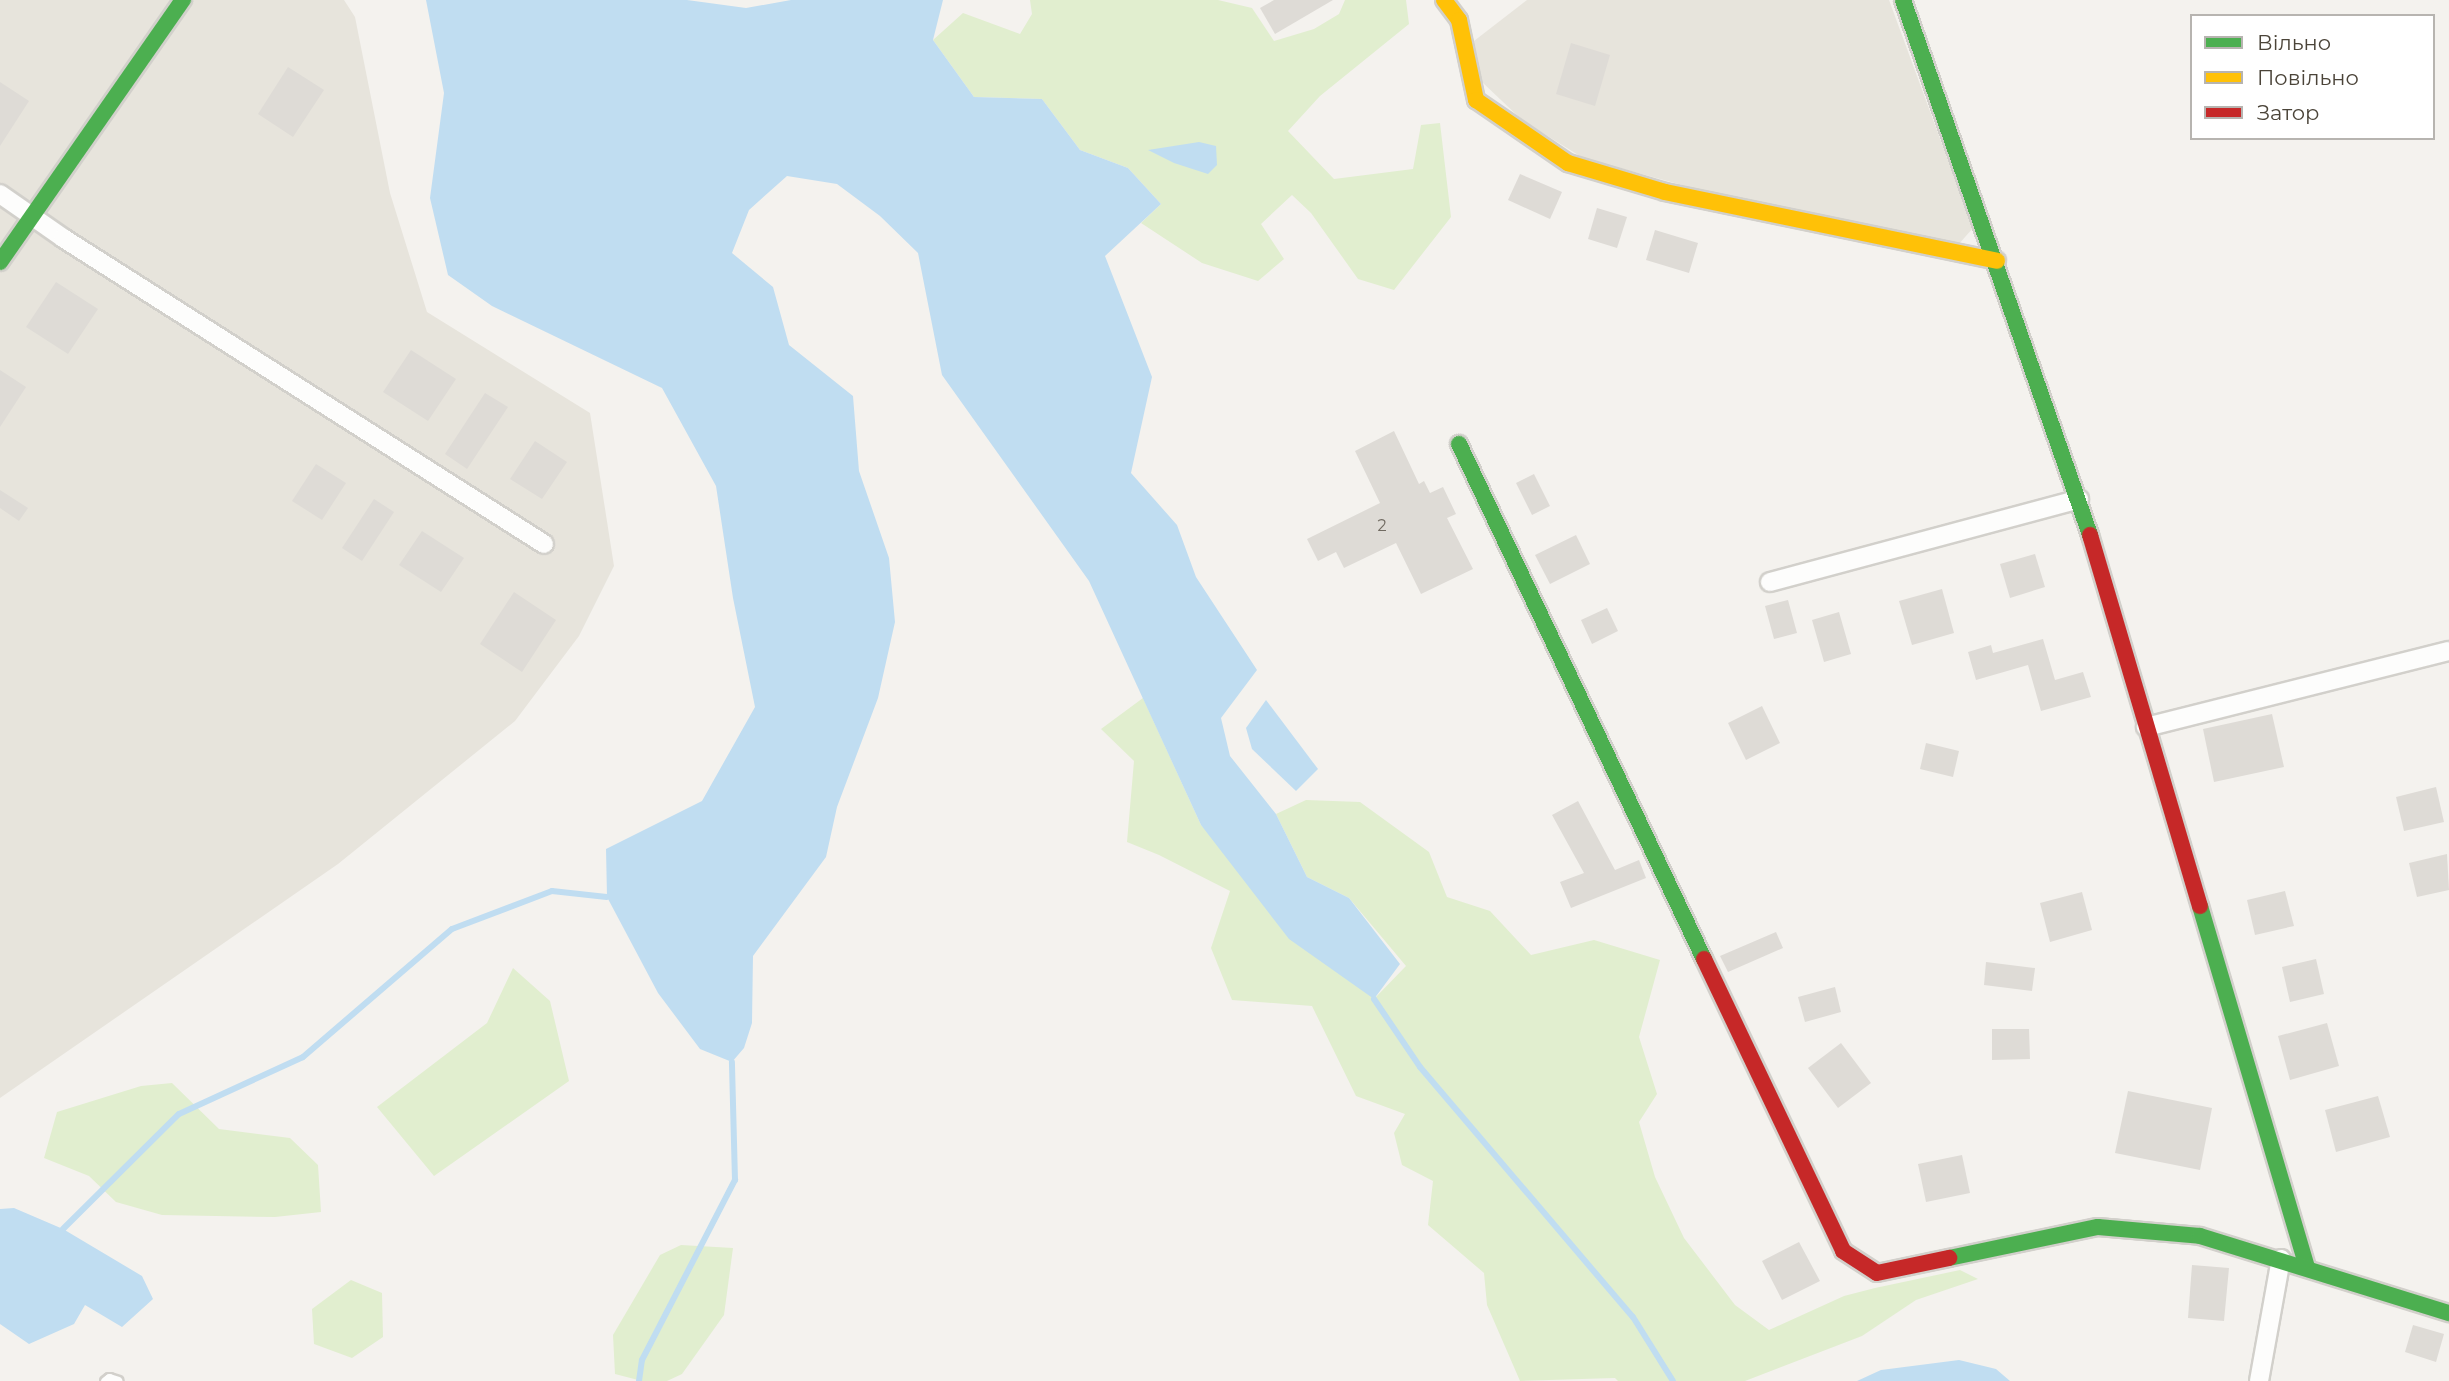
<!DOCTYPE html>
<html>
<head>
<meta charset="utf-8">
<style>
	body { margin:0 }
	#map { position:relative; width:2449px; height:1381px; overflow:hidden; background:#f4f2ee; font-family:Montserrat,sans-serif }
	div>[style] { position:absolute }
	.residential>* { inset:0; background:#e7e4dc }
	.green>* { inset:0; background:#e1eecf }
	.water>* { inset:0; background:#c0ddf1 }
	.stream>* { height:6px; margin:-3px; padding:0 3px; transform-origin:3px; border-radius:3px; background:#c0ddf1 }
	.building>* { inset:0; background:#dedbd6 }
	.roads { filter:drop-shadow(2px 0 #d2d0cb) drop-shadow(-2px 0 #d2d0cb) drop-shadow(0 2px #d2d0cb) drop-shadow(0 -2px #d2d0cb) }
	.lane>* { height:9px; margin:-4.5px; padding:0 4.5px; transform-origin:4.5px; border-radius:4.5px; background:#fdfdfc }
	.street>* { height:18px; margin:-9px; padding:0 9px; transform-origin:9px; border-radius:9px; background:#fdfdfc }
	.fast>* { height:16px; margin:-8px; padding:0 8px; transform-origin:8px; border-radius:8px; background:#4caf50 }
	.slow>* { height:16px; margin:-8px; padding:0 8px; transform-origin:8px; border-radius:8px; background:#ffc107 }
	.jam>* { height:16px; margin:-8px; padding:0 8px; transform-origin:8px; border-radius:8px; background:#c62828 }
	span { translate:-50% -50%; white-space:nowrap; text-align:center; line-height:1.15; -webkit-text-stroke:7px #fff; paint-order:stroke }
	.number-label { font-size:16px; color:#706a61 }
	.number-label span { -webkit-text-stroke-width:0 }
	.legend { position:absolute; left:2190px; top:14px; width:245px; height:126px; box-sizing:border-box; background:#fff; border:2px solid #b7b4b0; margin:0; padding:9px 12px; list-style:none; font-size:21px; color:#4b4439 }
	.legend li { display:flex; align-items:center; gap:14px; height:35px }
	.legend b { width:35px; border:2px solid #b7b4b0 }
</style>
</head>
<body>
<div id="map">
	<div class="residential">
		<i style="clip-path:polygon(0 0,344px 0,355px 17px,390px 193px,427px 312px,590px 413px,614px 566px,579px 636px,515px 721px,338px 864px,0 1098px)"></i>
		<i style="clip-path:polygon(1527px 0,1889px 0,1973px 228px,1958px 245px,1726px 197px,1583px 158px,1522px 120px,1482px 82px,1474px 41px)"></i>
	</div>
	<div class="green">
		<i style="clip-path:polygon(1030px 0,1218px 0,1252px 8px,1274px 41px,1314px 29px,1339px 14px,1345px 0,1406px 0,1409px 24px,1320px 96px,1288px 131px,1334px 179px,1413px 169px,1421px 125px,1440px 123px,1451px 217px,1394px 290px,1358px 279px,1311px 213px,1292px 195px,1261px 224px,1284px 259px,1258px 281px,1202px 263px,1141px 223px,1161px 204px,1128px 168px,1080px 150px,1042px 99px,974px 97px,933px 40px,963px 13px,1020px 34px,1032px 14px)"></i>
		<i style="clip-path:polygon(1143px 698px,1201px 825px,1374px 999px,1406px 966px,1349px 898px,1307px 877px,1276px 814px,1306px 800px,1360px 802px,1429px 852px,1447px 897px,1490px 911px,1531px 955px,1594px 940px,1660px 960px,1639px 1037px,1657px 1094px,1639px 1122px,1655px 1177px,1684px 1238px,1735px 1305px,1769px 1330px,1844px 1296px,1875px 1288px,1960px 1270px,1978px 1279px,1916px 1300px,1862px 1336px,1745px 1381px,1618px 1381px,1615px 1378px,1520px 1381px,1487px 1305px,1484px 1273px,1428px 1225px,1433px 1181px,1402px 1165px,1394px 1133px,1405px 1114px,1356px 1096px,1312px 1006px,1232px 1000px,1211px 948px,1230px 891px,1159px 855px,1127px 842px,1134px 761px,1101px 729px)"></i>
		<i style="clip-path:polygon(513px 968px,550px 1001px,569px 1081px,434px 1176px,377px 1107px,487px 1023px)"></i>
		<i style="clip-path:polygon(172px 1083px,219px 1129px,290px 1138px,318px 1165px,321px 1212px,275px 1217px,162px 1215px,116px 1202px,89px 1176px,44px 1158px,57px 1112px,141px 1086px)"></i>
		<i style="clip-path:polygon(681px 1245px,733px 1248px,724px 1315px,682px 1374px,667px 1381px,642px 1381px,615px 1374px,613px 1335px,660px 1255px)"></i>
		<i style="clip-path:polygon(351px 1280px,382px 1293px,383px 1337px,352px 1358px,314px 1344px,312px 1309px)"></i>
	</div>
	<div class="water">
		<i style="clip-path:polygon(426px 0,687px 0,746px 8px,791px 0,943px 0,933px 40px,974px 97px,1042px 99px,1080px 150px,1128px 168px,1161px 204px,1105px 256px,1152px 377px,1131px 473px,1177px 525px,1196px 577px,1257px 670px,1221px 718px,1230px 756px,1276px 814px,1307px 877px,1349px 898px,1400px 964px,1374px 999px,1289px 939px,1201px 825px,1089px 581px,942px 375px,918px 253px,880px 216px,837px 184px,787px 176px,749px 210px,732px 253px,773px 287px,789px 345px,853px 396px,859px 471px,889px 558px,895px 622px,878px 698px,837px 807px,826px 857px,753px 956px,752px 1023px,744px 1048px,732px 1062px,700px 1049px,658px 993px,607px 897px,606px 849px,702px 801px,755px 707px,733px 598px,716px 486px,662px 388px,492px 306px,448px 275px,430px 198px,444px 93px)"></i>
		<i style="clip-path:polygon(1199px 142px,1216px 146px,1217px 165px,1208px 174px,1174px 163px,1148px 150px)"></i>
		<i style="clip-path:polygon(1266px 700px,1318px 769px,1296px 791px,1252px 749px,1246px 728px)"></i>
		<i style="clip-path:polygon(14px 1208px,63px 1229px,142px 1276px,153px 1299px,122px 1327px,85px 1305px,74px 1324px,29px 1344px,0 1324px,0 1209px)"></i>
		<i style="clip-path:polygon(1959px 1360px,1996px 1369px,2010px 1381px,1857px 1381px,1881px 1370px)"></i>
	</div>
	<div class="stream">
		<i style="left:1374px;top:999px;width:82px;rotate:55.9deg"></i>
		<i style="left:1420px;top:1067px;width:328px;rotate:49.6deg"></i>
		<i style="left:1633px;top:1317px;width:75px;rotate:58deg"></i>
		<i style="left:63px;top:1229px;width:163px;rotate:-44.8deg"></i>
		<i style="left:179px;top:1114px;width:136px;rotate:-24.7deg"></i>
		<i style="left:303px;top:1057px;width:196px;rotate:-40.7deg"></i>
		<i style="left:452px;top:929px;width:107px;rotate:-20.8deg"></i>
		<i style="left:552px;top:891px;width:55px;rotate:6.2deg"></i>
		<i style="left:639px;top:1381px;width:21px;rotate:-82deg"></i>
		<i style="left:642px;top:1360px;width:203px;rotate:-62.7deg"></i>
		<i style="left:735px;top:1180px;width:118px;rotate:-91.5deg"></i>
	</div>
	<div class="building">
		<i style="clip-path:polygon(1274px 0,1333px 0,1275px 34px,1260px 8px)"></i>
		<i style="clip-path:polygon(1571px 43px,1610px 55px,1595px 106px,1556px 94px)"></i>
		<i style="clip-path:polygon(288px 67px,324px 90px,293px 137px,258px 114px)"></i>
		<i style="clip-path:polygon(0 82px,29px 101px,0 146px)"></i>
		<i style="clip-path:polygon(1520px 174px,1562px 192px,1550px 219px,1508px 200px)"></i>
		<i style="clip-path:polygon(1597px 208px,1627px 217px,1617px 248px,1588px 239px)"></i>
		<i style="clip-path:polygon(1655px 230px,1698px 243px,1689px 273px,1646px 260px)"></i>
		<i style="clip-path:polygon(56px 282px,98px 309px,68px 354px,26px 327px)"></i>
		<i style="clip-path:polygon(411px 350px,456px 379px,428px 421px,383px 392px)"></i>
		<i style="clip-path:polygon(0 370px,26px 387px,0 427px)"></i>
		<i style="clip-path:polygon(485px 393px,508px 407px,467px 469px,445px 454px)"></i>
		<i style="clip-path:polygon(1394px 431px,1419px 484px,1424px 481px,1430px 493px,1443px 487px,1456px 514px,1447px 518px,1473px 569px,1421px 594px,1396px 543px,1344px 568px,1336px 552px,1318px 561px,1307px 539px,1380px 503px,1355px 451px)"></i>
		<i style="clip-path:polygon(535px 441px,567px 462px,542px 499px,510px 479px)"></i>
		<i style="clip-path:polygon(316px 464px,346px 483px,322px 520px,292px 501px)"></i>
		<i style="clip-path:polygon(1534px 474px,1550px 506px,1532px 515px,1516px 483px)"></i>
		<i style="clip-path:polygon(0 490px,28px 508px,19px 521px,0 508px)"></i>
		<i style="clip-path:polygon(374px 499px,394px 512px,362px 561px,342px 548px)"></i>
		<i style="clip-path:polygon(422px 531px,464px 558px,441px 592px,399px 565px)"></i>
		<i style="clip-path:polygon(1576px 535px,1590px 564px,1550px 584px,1535px 555px)"></i>
		<i style="clip-path:polygon(2035px 554px,2045px 587px,2010px 598px,2000px 564px)"></i>
		<i style="clip-path:polygon(1942px 589px,1954px 633px,1912px 645px,1899px 601px)"></i>
		<i style="clip-path:polygon(514px 592px,556px 620px,522px 672px,480px 644px)"></i>
		<i style="clip-path:polygon(1788px 600px,1797px 633px,1774px 639px,1765px 606px)"></i>
		<i style="clip-path:polygon(1607px 608px,1618px 631px,1592px 644px,1581px 620px)"></i>
		<i style="clip-path:polygon(1839px 612px,1851px 654px,1824px 662px,1812px 620px)"></i>
		<i style="clip-path:polygon(2043px 639px,2055px 680px,2083px 672px,2091px 697px,2041px 711px,2028px 665px,1976px 680px,1968px 652px,1991px 645px,1993px 653px)"></i>
		<i style="clip-path:polygon(1762px 706px,1780px 743px,1746px 760px,1728px 723px)"></i>
		<i style="clip-path:polygon(2272px 714px,2284px 767px,2214px 782px,2203px 729px)"></i>
		<i style="clip-path:polygon(1926px 743px,1959px 751px,1953px 777px,1920px 769px)"></i>
		<i style="clip-path:polygon(2436px 787px,2444px 822px,2404px 831px,2396px 797px)"></i>
		<i style="clip-path:polygon(1578px 801px,1615px 870px,1639px 860px,1646px 878px,1571px 908px,1560px 882px,1584px 873px,1552px 815px)"></i>
		<i style="clip-path:polygon(2447px 854px,2449px 890px,2417px 897px,2409px 863px)"></i>
		<i style="clip-path:polygon(2285px 891px,2294px 926px,2255px 935px,2247px 900px)"></i>
		<i style="clip-path:polygon(2082px 892px,2092px 930px,2050px 942px,2040px 903px)"></i>
		<i style="clip-path:polygon(1776px 932px,1783px 948px,1728px 972px,1720px 956px)"></i>
		<i style="clip-path:polygon(2316px 959px,2324px 994px,2290px 1002px,2282px 967px)"></i>
		<i style="clip-path:polygon(1986px 962px,2035px 968px,2032px 991px,1984px 985px)"></i>
		<i style="clip-path:polygon(1835px 987px,1841px 1012px,1805px 1022px,1798px 997px)"></i>
		<i style="clip-path:polygon(2327px 1023px,2339px 1066px,2290px 1080px,2278px 1036px)"></i>
		<i style="clip-path:polygon(1992px 1029px,2029px 1029px,2030px 1059px,1992px 1060px)"></i>
		<i style="clip-path:polygon(1841px 1043px,1871px 1083px,1838px 1108px,1808px 1068px)"></i>
		<i style="clip-path:polygon(2128px 1091px,2212px 1108px,2200px 1170px,2115px 1153px)"></i>
		<i style="clip-path:polygon(2378px 1096px,2390px 1137px,2336px 1152px,2325px 1110px)"></i>
		<i style="clip-path:polygon(1962px 1155px,1970px 1193px,1926px 1202px,1918px 1164px)"></i>
		<i style="clip-path:polygon(1799px 1242px,1820px 1281px,1782px 1300px,1762px 1261px)"></i>
		<i style="clip-path:polygon(2192px 1265px,2229px 1268px,2224px 1321px,2188px 1318px)"></i>
		<i style="clip-path:polygon(2413px 1325px,2444px 1334px,2436px 1362px,2405px 1352px)"></i>
	</div>
	<div class="roads">
		<div class="lane">
			<i style="left:105px;top:1381px;width:5px;rotate:-37deg"></i>
			<i style="left:109px;top:1378px;width:9px;rotate:18deg"></i>
		</div>
		<div class="street">
			<i style="left:0;top:194px;width:77px;rotate:34.9deg"></i>
			<i style="left:63px;top:238px;width:570px;rotate:32.46deg"></i>
			<i style="left:1770px;top:582px;width:320px;rotate:-15deg"></i>
			<i style="left:2146px;top:727px;width:312px;rotate:-14.1deg"></i>
			<i style="left:2259px;top:1381px;width:124px;rotate:-79.8deg"></i>
		</div>
		<div class="fast">
			<i style="left:1903px;top:0;width:567px;rotate:70.73deg"></i>
			<i style="left:0;top:262px;width:320px;rotate:-55.1deg"></i>
			<i style="left:1459px;top:444px;width:570px;rotate:64.56deg"></i>
			<i style="left:2200px;top:906px;width:377px;rotate:73.5deg"></i>
			<i style="left:1949px;top:1258px;width:152px;rotate:-11.8deg"></i>
			<i style="left:2098px;top:1227px;width:102px;rotate:5deg"></i>
			<i style="left:2200px;top:1236px;width:261px;rotate:17.2deg"></i>
		</div>
		<div class="slow">
			<i style="left:1444px;top:0;width:25px;rotate:53deg"></i>
			<i style="left:1459px;top:20px;width:82px;rotate:78deg"></i>
			<i style="left:1476px;top:100px;width:112px;rotate:34.4deg"></i>
			<i style="left:1568px;top:163px;width:101px;rotate:16.6deg"></i>
			<i style="left:1665px;top:192px;width:339px;rotate:11.7deg"></i>
		</div>
		<div class="jam">
			<i style="left:2090px;top:535px;width:387px;rotate:73.5deg"></i>
			<i style="left:1704px;top:959px;width:323px;rotate:64.5deg"></i>
			<i style="left:1843px;top:1251px;width:40px;rotate:32.9deg"></i>
			<i style="left:1877px;top:1273px;width:74px;rotate:-11.8deg"></i>
		</div>
	</div>
	<div class="number-label">
		<span style="left:1382px;top:526px">2</span>
	</div>
	<ul class="legend">
	<li><b style="height:9px;background:#4caf50"></b>Вільно</li>
	<li><b style="height:9px;background:#ffc107"></b>Повільно</li>
	<li><b style="height:9px;background:#c62828"></b>Затор</li>
	</ul>
</div>
</body>
</html>
